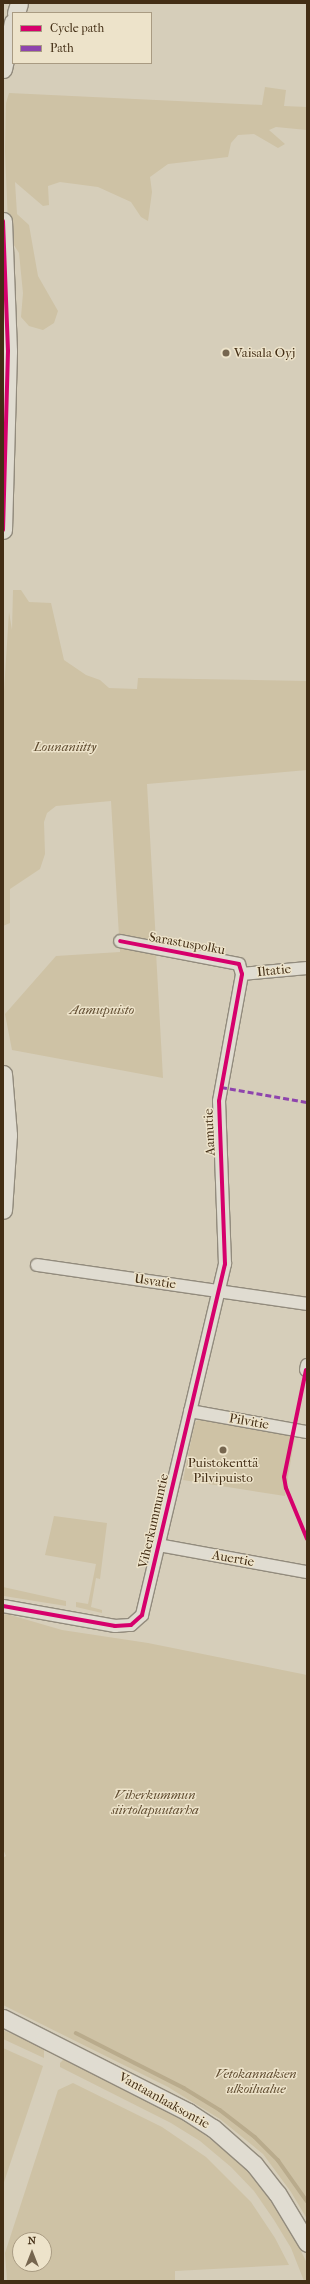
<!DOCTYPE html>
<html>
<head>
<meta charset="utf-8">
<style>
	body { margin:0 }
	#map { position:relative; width:310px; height:2284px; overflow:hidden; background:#d6ceba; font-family:"IM FELL French Canon",serif }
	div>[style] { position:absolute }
	.green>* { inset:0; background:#cec2a5 }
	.stream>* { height:3.5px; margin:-1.75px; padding:0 1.75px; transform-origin:1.75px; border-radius:1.75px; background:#b9ab8c }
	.roads { filter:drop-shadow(1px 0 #928b7d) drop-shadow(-1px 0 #928b7d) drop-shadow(0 1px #928b7d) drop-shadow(0 -1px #928b7d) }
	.street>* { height:12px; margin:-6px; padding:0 6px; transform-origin:6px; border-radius:6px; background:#e0dcd1 }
	.secondary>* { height:17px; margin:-8.5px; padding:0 8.5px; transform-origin:8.5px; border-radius:8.5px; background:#e0dcd1 }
	.quiet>* { height:3px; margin-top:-1.5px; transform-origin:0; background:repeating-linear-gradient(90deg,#8e44ad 0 6px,transparent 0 9px) }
	.cycleway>* { height:4px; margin:-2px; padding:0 2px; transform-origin:2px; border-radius:2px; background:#d6006c }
	.dots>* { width:11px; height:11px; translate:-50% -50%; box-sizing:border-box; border:2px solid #ede3ca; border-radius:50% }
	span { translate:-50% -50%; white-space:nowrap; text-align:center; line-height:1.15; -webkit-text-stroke:3px #ede3ca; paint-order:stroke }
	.poi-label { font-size:13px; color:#432e15 }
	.left { translate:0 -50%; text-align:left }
	.park-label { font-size:13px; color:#5e4a2e; font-style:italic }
	.street-label { font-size:13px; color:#432e15 }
	.frame { position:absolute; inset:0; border:4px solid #432e15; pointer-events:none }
	.legend { position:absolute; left:12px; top:12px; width:140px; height:52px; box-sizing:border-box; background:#ede3ca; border:1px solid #a99b82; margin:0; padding:5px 7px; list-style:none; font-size:12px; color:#432e15 }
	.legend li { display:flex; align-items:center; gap:8px; height:20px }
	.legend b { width:20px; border:1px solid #a99b82 }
	.north { position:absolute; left:12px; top:2232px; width:40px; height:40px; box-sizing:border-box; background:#ede3ca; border:1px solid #a99b82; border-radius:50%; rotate:0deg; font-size:11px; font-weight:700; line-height:16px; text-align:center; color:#432e15 }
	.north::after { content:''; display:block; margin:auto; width:14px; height:18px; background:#76664f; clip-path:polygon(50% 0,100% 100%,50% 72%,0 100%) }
</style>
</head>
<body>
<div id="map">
	<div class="green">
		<i style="clip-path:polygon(265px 87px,286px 90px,284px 106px,307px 107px,307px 130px,276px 127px,269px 130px,285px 144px,278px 148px,254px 134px,238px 135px,231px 143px,228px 157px,168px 164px,150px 177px,152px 192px,148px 221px,141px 217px,131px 202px,98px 187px,60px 182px,48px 186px,49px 205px,43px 206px,15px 182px,17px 214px,29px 225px,38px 276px,58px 311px,54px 323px,43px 330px,29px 326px,21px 317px,23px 293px,19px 253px,10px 239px,8px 224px,5px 151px,6px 103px,9px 93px,262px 105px)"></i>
		<i style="clip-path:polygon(13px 590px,21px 590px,29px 602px,51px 603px,64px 660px,86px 675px,100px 680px,109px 688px,137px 689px,138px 678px,307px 681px,307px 770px,147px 784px,156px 943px,119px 936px,111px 801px,56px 806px,47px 813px,44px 822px,45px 854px,40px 869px,10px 889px,10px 923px,3px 926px,4px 691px,9px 612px,12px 630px)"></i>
		<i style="clip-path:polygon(120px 944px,156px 952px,163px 1078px,12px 1050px,5px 1014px,56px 956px,120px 952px)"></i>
		<i style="clip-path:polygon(202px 1418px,295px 1435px,285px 1496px,183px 1480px,195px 1422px)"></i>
		<i style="clip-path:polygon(54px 1516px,107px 1523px,100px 1579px,96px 1578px,91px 1607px,102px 1610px,102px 1613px,76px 1607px,76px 1602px,88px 1604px,96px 1564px,45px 1555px)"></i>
		<i style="clip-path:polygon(3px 1587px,66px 1601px,66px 1606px,4px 1596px)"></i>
		<i style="clip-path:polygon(7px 1614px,62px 1630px,148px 1643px,307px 1675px,307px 2219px,291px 2192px,263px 2154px,220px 2119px,168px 2087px,3px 2005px,3px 1858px,6px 1856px,3px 1849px,3px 1615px)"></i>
		<i style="clip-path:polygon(3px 2030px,44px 2048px,44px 2058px,3px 2039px)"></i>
		<i style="clip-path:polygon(3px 2048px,43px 2066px,3px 2185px)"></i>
		<i style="clip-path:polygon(64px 2059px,188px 2122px,241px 2163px,263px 2188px,283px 2216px,307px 2263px,307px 2281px,304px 2281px,291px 2248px,274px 2220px,254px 2191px,231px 2167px,200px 2141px,171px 2123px,60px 2067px,60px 2063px)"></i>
		<i style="clip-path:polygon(evenodd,73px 2083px,162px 2127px,206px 2157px,251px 2202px,275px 2238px,289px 2265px,175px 2271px,175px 2281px,7px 2281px,5px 2253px,58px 2090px,73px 2083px,20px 2240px,44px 2240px,44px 2264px,20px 2264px,20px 2240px)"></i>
	</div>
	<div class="stream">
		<i style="left:76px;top:2033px;width:121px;rotate:27deg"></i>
		<i style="left:184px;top:2088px;width:42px;rotate:31.4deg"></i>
		<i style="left:220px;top:2110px;width:44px;rotate:37.6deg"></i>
		<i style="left:255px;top:2137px;width:33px;rotate:45deg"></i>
		<i style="left:278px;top:2160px;width:50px;rotate:54.7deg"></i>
	</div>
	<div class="roads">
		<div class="street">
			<i style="left:242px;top:974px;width:65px;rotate:-5.3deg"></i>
			<i style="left:37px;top:1265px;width:273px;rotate:8.2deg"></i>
			<i style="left:306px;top:1370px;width:5px;rotate:-79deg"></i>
			<i style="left:190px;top:1411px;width:119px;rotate:10.2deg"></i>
			<i style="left:158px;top:1545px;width:151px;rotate:10.3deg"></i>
			<i style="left:3px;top:1606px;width:114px;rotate:10.1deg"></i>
			<i style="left:115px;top:1626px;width:16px;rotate:-4deg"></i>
			<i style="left:131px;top:1625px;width:15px;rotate:-42deg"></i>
			<i style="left:142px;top:1615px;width:361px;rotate:-76.7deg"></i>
			<i style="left:225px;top:1264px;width:163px;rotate:-92.1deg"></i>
			<i style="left:219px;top:1101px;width:129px;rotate:-79.7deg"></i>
			<i style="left:242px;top:974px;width:10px;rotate:-107deg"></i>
			<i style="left:239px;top:964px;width:121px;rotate:-169.1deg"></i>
		</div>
		<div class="secondary">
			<i style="left:16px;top:13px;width:10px;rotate:-73deg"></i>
			<i style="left:3px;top:69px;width:48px;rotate:-78deg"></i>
			<i style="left:3px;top:221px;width:130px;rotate:87.8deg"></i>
			<i style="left:8px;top:351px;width:179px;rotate:91.6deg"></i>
			<i style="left:3px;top:1074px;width:61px;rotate:85.3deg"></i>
			<i style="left:8px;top:1135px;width:75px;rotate:93.8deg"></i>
			<i style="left:3px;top:2018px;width:208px;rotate:26.9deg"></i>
			<i style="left:188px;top:2112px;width:30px;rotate:33deg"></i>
			<i style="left:213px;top:2128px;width:55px;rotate:41.3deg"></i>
			<i style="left:254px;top:2164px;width:37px;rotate:52deg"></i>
			<i style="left:277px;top:2193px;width:58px;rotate:59deg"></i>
		</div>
	</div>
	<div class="quiet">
		<i style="left:221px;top:1087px;width:87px;rotate:9.9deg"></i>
	</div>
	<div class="cycleway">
		<i style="left:3px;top:221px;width:130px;rotate:87.8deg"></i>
		<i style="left:8px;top:351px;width:179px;rotate:91.6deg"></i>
		<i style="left:306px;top:1370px;width:109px;rotate:101.6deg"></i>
		<i style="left:284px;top:1477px;width:11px;rotate:80deg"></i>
		<i style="left:286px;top:1488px;width:55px;rotate:67.6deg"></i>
		<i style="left:3px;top:1606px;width:114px;rotate:10.1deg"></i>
		<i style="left:115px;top:1626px;width:16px;rotate:-4deg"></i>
		<i style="left:131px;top:1625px;width:15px;rotate:-42deg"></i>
		<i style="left:142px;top:1615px;width:361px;rotate:-76.7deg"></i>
		<i style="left:225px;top:1264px;width:163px;rotate:-92.1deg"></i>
		<i style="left:219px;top:1101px;width:129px;rotate:-79.7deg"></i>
		<i style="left:242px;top:974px;width:10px;rotate:-107deg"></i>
		<i style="left:239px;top:964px;width:121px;rotate:-169.1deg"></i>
	</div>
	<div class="dots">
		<i style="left:226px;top:353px;background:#76664f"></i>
		<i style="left:223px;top:1450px;background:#76664f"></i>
	</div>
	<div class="poi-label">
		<span class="left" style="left:234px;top:353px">Vaisala Oyj</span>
		<span style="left:223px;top:1471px">Puistokenttä<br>Pilvipuisto</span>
	</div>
	<div class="park-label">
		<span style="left:65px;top:747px">Lounaniitty</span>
		<span style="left:102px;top:1010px">Aamupuisto</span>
		<span style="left:155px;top:1803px">Viherkummun<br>siirtolapuutarha</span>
		<span style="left:256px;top:2082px">Vetokannaksen<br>ulkoilualue</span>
	</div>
	<div class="street-label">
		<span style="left:187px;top:944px;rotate:10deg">Sarastuspolku</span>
		<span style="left:274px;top:971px;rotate:-6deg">Iltatie</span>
		<span style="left:210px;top:1132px;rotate:-93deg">Aamutie</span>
		<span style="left:155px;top:1282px;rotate:8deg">Usvatie</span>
		<span style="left:249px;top:1422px;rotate:10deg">Pilvitie</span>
		<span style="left:154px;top:1521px;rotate:-77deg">Viherkummuntie</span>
		<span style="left:233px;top:1559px;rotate:10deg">Auertie</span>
		<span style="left:164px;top:2101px;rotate:29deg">Vantaanlaaksontie</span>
	</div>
	<div class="frame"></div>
	<ul class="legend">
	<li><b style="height:5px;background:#d6006c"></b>Cycle path</li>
	<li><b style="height:5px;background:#8e44ad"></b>Path</li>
	</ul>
	<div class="north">N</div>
</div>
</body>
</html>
